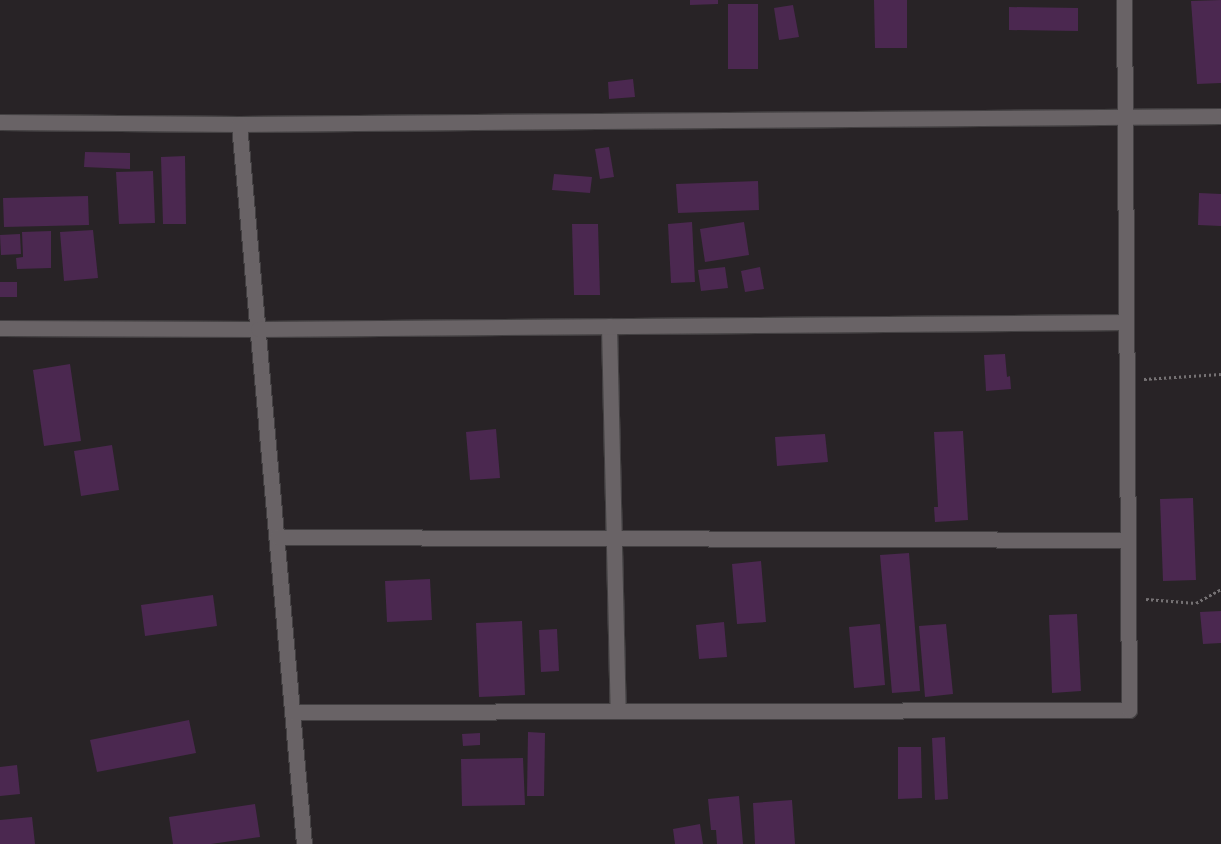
<!DOCTYPE html>
<html>
<head>
<meta charset="utf-8">
<style>
	body { margin:0 }
	#map { position:relative; width:1221px; height:844px; overflow:hidden; background:#282326; font-family:Arial,sans-serif }
	div>[style] { position:absolute }
	.building>* { inset:0; background:#4b2850 }
	.path>* { height:3px; margin-top:-1.5px; transform-origin:0; background:repeating-linear-gradient(90deg,#757173 0 2.5px,transparent 0 5px) }
	.roads { filter:drop-shadow(1px 0 #434042) drop-shadow(-1px 0 #434042) drop-shadow(0 1px #434042) drop-shadow(0 -1px #434042) }
	.minor>* { height:15px; margin:-7.5px; padding:0 7.5px; transform-origin:7.5px; border-radius:7.5px; background:#696366 }
	span { translate:-50% -50%; white-space:nowrap; text-align:center; line-height:1.15; -webkit-text-stroke:4.5px #1f1a1c; paint-order:stroke }
</style>
</head>
<body>
<div id="map">
	<div class="building">
		<i style="clip-path:polygon(690px 0,718px 0,718px 4px,690px 5px)"></i>
		<i style="clip-path:polygon(874px 0,907px 0,907px 48px,875px 48px)"></i>
		<i style="clip-path:polygon(1221px 0,1221px 83px,1197px 84px,1191px 1px)"></i>
		<i style="clip-path:polygon(728px 4px,758px 4px,758px 69px,728px 69px)"></i>
		<i style="clip-path:polygon(793px 5px,799px 37px,779px 40px,774px 8px)"></i>
		<i style="clip-path:polygon(1009px 7px,1078px 8px,1078px 31px,1009px 30px)"></i>
		<i style="clip-path:polygon(633px 79px,635px 97px,609px 99px,608px 82px)"></i>
		<i style="clip-path:polygon(609px 147px,614px 177px,600px 179px,595px 149px)"></i>
		<i style="clip-path:polygon(85px 152px,130px 153px,130px 169px,84px 167px)"></i>
		<i style="clip-path:polygon(185px 156px,186px 224px,163px 224px,161px 157px)"></i>
		<i style="clip-path:polygon(153px 171px,155px 223px,119px 224px,116px 172px)"></i>
		<i style="clip-path:polygon(554px 174px,592px 177px,590px 193px,552px 190px)"></i>
		<i style="clip-path:polygon(758px 181px,759px 210px,678px 213px,676px 184px)"></i>
		<i style="clip-path:polygon(1199px 193px,1221px 194px,1221px 226px,1198px 225px)"></i>
		<i style="clip-path:polygon(88px 196px,89px 225px,4px 227px,3px 198px)"></i>
		<i style="clip-path:polygon(692px 222px,695px 282px,671px 283px,668px 224px)"></i>
		<i style="clip-path:polygon(744px 222px,749px 255px,705px 262px,700px 229px)"></i>
		<i style="clip-path:polygon(572px 224px,598px 224px,600px 295px,574px 295px)"></i>
		<i style="clip-path:polygon(93px 230px,98px 278px,64px 281px,60px 232px)"></i>
		<i style="clip-path:polygon(51px 231px,51px 268px,17px 269px,16px 258px,23px 257px,22px 232px)"></i>
		<i style="clip-path:polygon(20px 234px,21px 254px,1px 255px,0 235px)"></i>
		<i style="clip-path:polygon(725px 267px,728px 288px,701px 291px,698px 270px)"></i>
		<i style="clip-path:polygon(760px 267px,764px 289px,745px 292px,741px 271px)"></i>
		<i style="clip-path:polygon(0 282px,17px 282px,17px 297px,0 297px)"></i>
		<i style="clip-path:polygon(1005px 354px,1007px 377px,1010px 376px,1011px 389px,986px 391px,984px 355px)"></i>
		<i style="clip-path:polygon(70px 364px,81px 441px,44px 446px,33px 370px)"></i>
		<i style="clip-path:polygon(496px 429px,500px 478px,470px 480px,466px 432px)"></i>
		<i style="clip-path:polygon(963px 431px,968px 520px,935px 522px,934px 507px,938px 507px,934px 432px)"></i>
		<i style="clip-path:polygon(825px 434px,828px 462px,777px 466px,775px 437px)"></i>
		<i style="clip-path:polygon(112px 445px,119px 490px,81px 496px,74px 451px)"></i>
		<i style="clip-path:polygon(1193px 498px,1196px 580px,1163px 581px,1160px 499px)"></i>
		<i style="clip-path:polygon(909px 553px,920px 691px,892px 693px,880px 555px)"></i>
		<i style="clip-path:polygon(761px 561px,766px 622px,737px 624px,732px 564px)"></i>
		<i style="clip-path:polygon(430px 579px,432px 620px,387px 622px,385px 581px)"></i>
		<i style="clip-path:polygon(213px 595px,217px 626px,145px 636px,141px 605px)"></i>
		<i style="clip-path:polygon(1221px 611px,1221px 643px,1203px 644px,1200px 612px)"></i>
		<i style="clip-path:polygon(1077px 614px,1081px 691px,1052px 693px,1049px 615px)"></i>
		<i style="clip-path:polygon(522px 621px,525px 695px,479px 697px,476px 623px)"></i>
		<i style="clip-path:polygon(724px 622px,727px 657px,699px 659px,696px 625px)"></i>
		<i style="clip-path:polygon(880px 624px,885px 685px,854px 688px,849px 627px)"></i>
		<i style="clip-path:polygon(946px 624px,953px 694px,925px 697px,919px 626px)"></i>
		<i style="clip-path:polygon(557px 629px,559px 671px,541px 672px,539px 630px)"></i>
		<i style="clip-path:polygon(189px 720px,196px 753px,97px 772px,90px 740px)"></i>
		<i style="clip-path:polygon(528px 732px,545px 733px,544px 796px,527px 796px)"></i>
		<i style="clip-path:polygon(480px 733px,480px 745px,463px 746px,462px 734px)"></i>
		<i style="clip-path:polygon(945px 737px,948px 799px,935px 800px,932px 738px)"></i>
		<i style="clip-path:polygon(898px 747px,921px 747px,922px 798px,898px 799px)"></i>
		<i style="clip-path:polygon(523px 758px,525px 805px,462px 806px,461px 759px)"></i>
		<i style="clip-path:polygon(17px 765px,20px 794px,0 796px,0 767px)"></i>
		<i style="clip-path:polygon(739px 796px,743px 844px,717px 844px,716px 830px,711px 830px,708px 799px)"></i>
		<i style="clip-path:polygon(792px 800px,795px 844px,755px 844px,753px 803px)"></i>
		<i style="clip-path:polygon(255px 804px,260px 837px,211px 844px,173px 844px,169px 817px)"></i>
		<i style="clip-path:polygon(32px 817px,35px 844px,0 844px,0 820px)"></i>
		<i style="clip-path:polygon(700px 824px,703px 844px,675px 844px,673px 829px)"></i>
	</div>
	<div class="path">
		<i style="left:1144px;top:379px;width:77px;rotate:-3.7deg"></i>
		<i style="left:1146px;top:599px;width:50px;rotate:4.6deg"></i>
		<i style="left:1196px;top:603px;width:29px;rotate:-29deg"></i>
	</div>
	<div class="roads">
		<div class="minor">
			<i style="left:0;top:122px;width:239px;rotate:0.5deg"></i>
			<i style="left:239px;top:124px;width:982px;rotate:-0.47deg"></i>
			<i style="left:239px;top:124px;width:723px;rotate:84.84deg"></i>
			<i style="left:609px;top:326px;width:384px;rotate:88.7deg"></i>
			<i style="left:0;top:328px;width:258px;rotate:0.2deg"></i>
			<i style="left:258px;top:329px;width:868px;rotate:-0.46deg"></i>
			<i style="left:277px;top:537px;width:851px;rotate:0.2deg"></i>
			<i style="left:292px;top:712px;width:837px;rotate:-0.14deg"></i>
			<i style="left:1129px;top:710px;width:710px;rotate:-90.4deg"></i>
		</div>
	</div>
</div>
</body>
</html>
